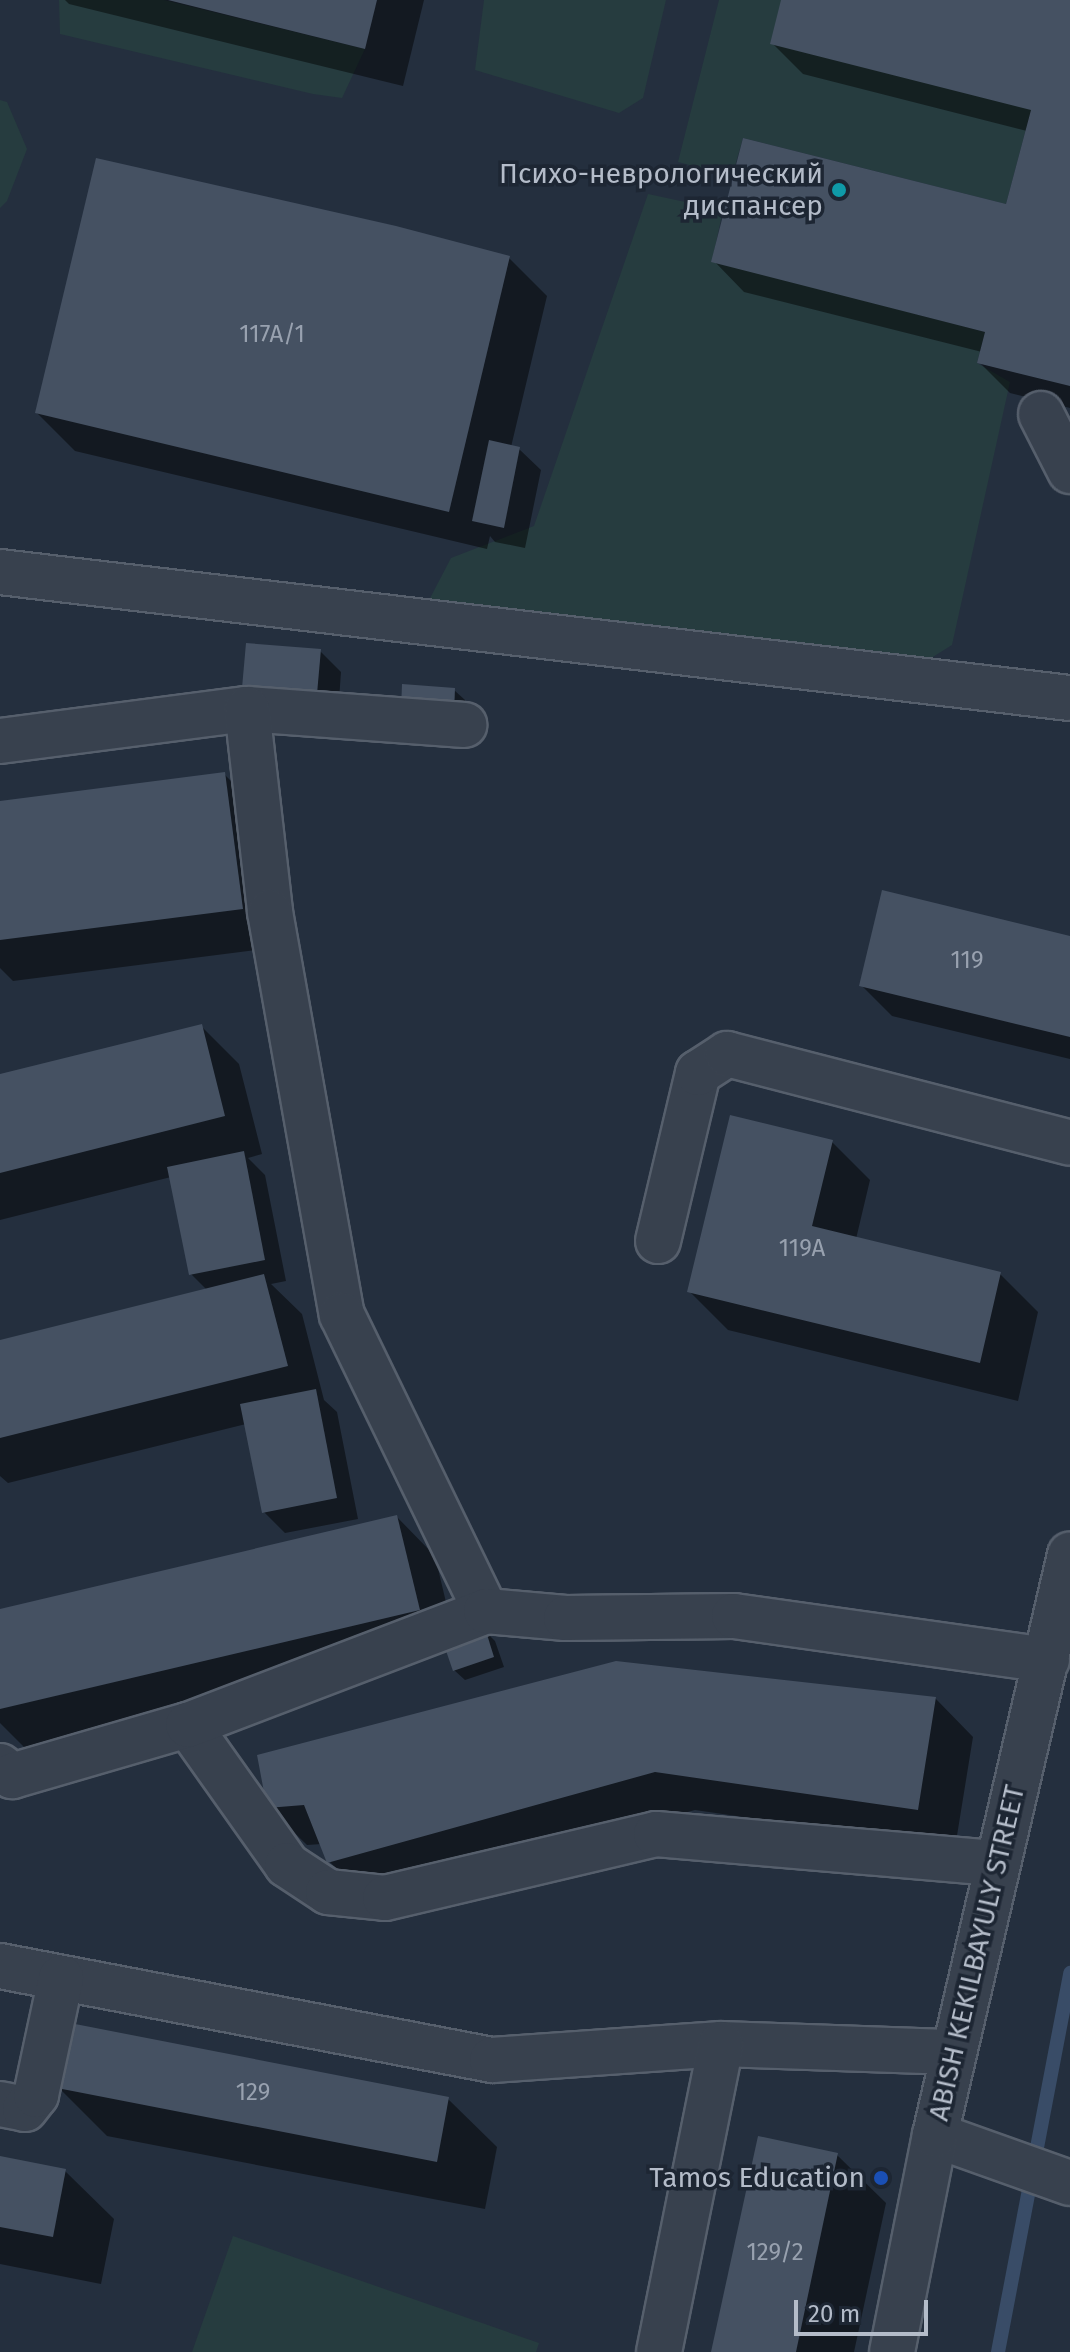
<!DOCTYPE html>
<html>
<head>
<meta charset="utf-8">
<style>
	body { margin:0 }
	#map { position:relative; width:1070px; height:2352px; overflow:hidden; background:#242f3e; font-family:"Fira Sans",sans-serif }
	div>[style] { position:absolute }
	.green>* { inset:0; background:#263c3f }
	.shadow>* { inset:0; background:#0007 }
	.stream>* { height:14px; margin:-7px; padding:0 7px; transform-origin:7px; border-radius:7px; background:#394c67 }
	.building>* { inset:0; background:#455162 }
	.roads { filter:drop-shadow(2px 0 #565f6c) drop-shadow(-2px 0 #565f6c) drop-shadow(0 2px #565f6c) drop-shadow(0 -2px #565f6c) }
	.minor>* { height:44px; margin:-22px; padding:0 22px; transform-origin:22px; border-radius:22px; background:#38414e }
	.dots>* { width:22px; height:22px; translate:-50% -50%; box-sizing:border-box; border:4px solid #1d2633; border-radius:50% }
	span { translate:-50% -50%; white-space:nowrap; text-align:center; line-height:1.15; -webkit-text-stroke:7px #1d2633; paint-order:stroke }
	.number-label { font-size:24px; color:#98a1af }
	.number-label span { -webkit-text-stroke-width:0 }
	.poi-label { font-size:28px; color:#b4bcc9 }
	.right { translate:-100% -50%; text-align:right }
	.street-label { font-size:28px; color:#b4bcc9 }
	.scale { position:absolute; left:794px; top:2300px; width:134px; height:36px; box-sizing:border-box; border:4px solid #b4bcc9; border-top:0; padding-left:10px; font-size:24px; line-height:28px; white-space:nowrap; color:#b4bcc9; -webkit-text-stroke:6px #1d2633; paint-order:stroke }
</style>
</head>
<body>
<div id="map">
	<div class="green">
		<i style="clip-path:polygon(59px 0,164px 0,365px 49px,342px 98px,313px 94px,60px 34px)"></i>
		<i style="clip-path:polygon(484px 0,666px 0,643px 98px,619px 113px,475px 70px)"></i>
		<i style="clip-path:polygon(719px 0,781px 0,1031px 110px,1006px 204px,743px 138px,732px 176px,678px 162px)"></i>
		<i style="clip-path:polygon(0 100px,7px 102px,27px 149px,7px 201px,0 208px)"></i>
		<i style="clip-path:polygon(648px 194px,723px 210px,712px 261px,985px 332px,977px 363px,1010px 382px,952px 645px,920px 665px,427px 604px,451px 558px,534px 526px)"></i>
		<i style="clip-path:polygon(233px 2236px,539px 2343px,536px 2352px,192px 2352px)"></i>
	</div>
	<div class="shadow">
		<i style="clip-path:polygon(65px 0,424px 0,403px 86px,69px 4px)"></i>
		<i style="clip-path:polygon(783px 0,1070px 1px,1070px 408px,1010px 393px,979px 362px,982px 352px,744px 292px,714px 261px,1008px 207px,1027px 131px,803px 74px,772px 43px)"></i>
		<i style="clip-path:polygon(509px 258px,547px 296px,511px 447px,519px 449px,541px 470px,525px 548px,495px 542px,490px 536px,487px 549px,75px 451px,37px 413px)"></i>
		<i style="clip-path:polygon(320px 651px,341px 672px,338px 714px,266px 709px)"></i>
		<i style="clip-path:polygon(404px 686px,454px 690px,465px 700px,464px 724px)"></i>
		<i style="clip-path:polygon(224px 774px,263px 813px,280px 947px,13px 981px,0 968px,0 803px)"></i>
		<i style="clip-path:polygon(1070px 938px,1070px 1059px,892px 1016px,861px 985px)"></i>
		<i style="clip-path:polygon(201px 1026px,239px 1064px,262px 1154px,248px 1158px,265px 1175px,286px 1281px,271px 1284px,302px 1314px,324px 1400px,337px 1412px,358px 1519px,285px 1533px,264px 1512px,246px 1424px,8px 1483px,0 1476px,0 1342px,207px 1290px,191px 1274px,171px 1177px,0 1220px,0 1076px)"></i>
		<i style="clip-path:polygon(832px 1142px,870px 1180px,856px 1239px,1000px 1274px,1038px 1312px,1018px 1401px,728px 1330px,689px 1291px)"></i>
		<i style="clip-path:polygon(397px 1517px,435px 1556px,455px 1640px,484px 1630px,495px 1641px,504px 1667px,465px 1680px,454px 1670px,447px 1650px,26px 1749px,0 1723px,0 1611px)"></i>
		<i style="clip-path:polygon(935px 1698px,973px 1737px,955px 1848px,695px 1810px,367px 1900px,329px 1861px,322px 1844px,307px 1845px,268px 1807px)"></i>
		<i style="clip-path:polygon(59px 2088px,448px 2099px,497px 2147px,485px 2209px,107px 2136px)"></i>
		<i style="clip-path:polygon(837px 2155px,886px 2203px,854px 2352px,713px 2352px)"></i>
		<i style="clip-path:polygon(0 2158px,65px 2171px,114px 2219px,101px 2284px,0 2264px)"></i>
	</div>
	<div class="stream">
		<i style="left:998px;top:2352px;width:386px;rotate:-79.2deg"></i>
	</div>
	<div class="building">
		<i style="clip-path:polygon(168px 0,377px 0,365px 49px)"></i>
		<i style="clip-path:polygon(781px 0,1070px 0,1070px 386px,977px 363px,985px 332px,711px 262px,743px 138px,1006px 204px,1031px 110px,770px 44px)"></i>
		<i style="clip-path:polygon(96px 158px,396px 226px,510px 256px,449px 512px,35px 413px)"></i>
		<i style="clip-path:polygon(489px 440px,520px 447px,504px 528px,472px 521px)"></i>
		<i style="clip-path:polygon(246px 643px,321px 649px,317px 694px,242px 688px)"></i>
		<i style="clip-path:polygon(402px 684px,455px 688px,454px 715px,401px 711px)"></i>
		<i style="clip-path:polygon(225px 772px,243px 909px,0 940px,0 801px)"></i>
		<i style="clip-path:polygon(882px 890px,1070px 936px,1070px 1037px,859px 986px)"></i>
		<i style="clip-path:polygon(202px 1024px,225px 1116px,0 1173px,0 1074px)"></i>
		<i style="clip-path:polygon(730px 1115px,833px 1140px,812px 1226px,1001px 1272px,980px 1363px,687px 1292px)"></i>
		<i style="clip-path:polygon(244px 1151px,265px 1260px,189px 1275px,167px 1167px)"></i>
		<i style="clip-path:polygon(264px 1274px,288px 1366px,0 1438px,0 1340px)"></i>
		<i style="clip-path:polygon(316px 1389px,337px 1498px,262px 1513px,240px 1404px)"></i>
		<i style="clip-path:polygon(397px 1515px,420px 1610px,0 1709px,0 1609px)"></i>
		<i style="clip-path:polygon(485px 1628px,494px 1657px,453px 1671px,443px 1642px)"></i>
		<i style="clip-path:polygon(616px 1661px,936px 1697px,918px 1810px,655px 1772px,327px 1863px,304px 1805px,267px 1808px,257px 1755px)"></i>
		<i style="clip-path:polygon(70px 2023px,449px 2097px,437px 2162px,57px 2088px)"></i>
		<i style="clip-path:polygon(758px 2136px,838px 2153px,796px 2352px,711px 2352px)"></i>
		<i style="clip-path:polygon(0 2156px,66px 2169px,53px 2237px,0 2227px)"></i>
	</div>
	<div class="roads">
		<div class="minor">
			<i style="left:1041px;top:414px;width:64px;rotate:63deg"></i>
			<i style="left:0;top:572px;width:1077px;rotate:6.72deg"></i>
			<i style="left:247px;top:709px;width:218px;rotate:4.2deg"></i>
			<i style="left:0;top:741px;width:249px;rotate:-7.4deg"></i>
			<i style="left:247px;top:709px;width:204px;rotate:83.5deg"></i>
			<i style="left:270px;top:912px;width:409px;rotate:79.9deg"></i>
			<i style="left:342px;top:1315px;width:329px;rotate:64.1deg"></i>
			<i style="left:658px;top:1241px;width:173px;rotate:-76.6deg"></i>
			<i style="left:698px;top:1073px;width:35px;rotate:-33deg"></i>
			<i style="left:727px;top:1054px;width:354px;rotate:14.5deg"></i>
			<i style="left:188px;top:1725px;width:171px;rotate:54.7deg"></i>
			<i style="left:287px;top:1865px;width:49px;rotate:33.4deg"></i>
			<i style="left:328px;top:1892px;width:57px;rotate:6deg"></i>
			<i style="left:385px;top:1898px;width:278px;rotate:-13.3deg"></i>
			<i style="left:656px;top:1834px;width:342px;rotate:4.9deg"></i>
			<i style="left:0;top:1766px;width:16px;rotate:40deg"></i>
			<i style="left:12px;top:1776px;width:183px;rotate:-16.2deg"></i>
			<i style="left:188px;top:1725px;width:319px;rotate:-20.9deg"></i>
			<i style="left:486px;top:1611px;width:80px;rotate:5deg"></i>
			<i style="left:566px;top:1618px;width:168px;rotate:-0.7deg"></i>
			<i style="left:734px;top:1616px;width:316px;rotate:8deg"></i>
			<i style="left:0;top:1966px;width:501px;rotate:10.82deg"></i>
			<i style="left:492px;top:2060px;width:230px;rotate:-4deg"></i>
			<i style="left:721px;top:2044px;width:233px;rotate:2deg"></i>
			<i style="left:0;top:2104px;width:25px;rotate:11deg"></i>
			<i style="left:25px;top:2109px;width:18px;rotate:-52deg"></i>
			<i style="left:36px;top:2095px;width:120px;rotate:-77.9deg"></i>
			<i style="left:935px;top:2135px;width:143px;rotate:19.6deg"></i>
			<i style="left:659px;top:2352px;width:314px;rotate:-78.6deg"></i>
			<i style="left:892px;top:2352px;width:221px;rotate:-78.8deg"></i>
			<i style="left:935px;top:2135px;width:596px;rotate:-76.9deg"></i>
		</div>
	</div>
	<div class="dots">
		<i style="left:839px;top:190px;background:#0f9aa8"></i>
		<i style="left:881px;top:2178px;background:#1a4fb4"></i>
	</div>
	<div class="number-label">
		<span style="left:272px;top:335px">117А/1</span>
		<span style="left:967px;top:961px">119</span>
		<span style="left:802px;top:1249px">119А</span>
		<span style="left:253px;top:2093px">129</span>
		<span style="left:775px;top:2253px">129/2</span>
	</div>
	<div class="poi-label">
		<span class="right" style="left:823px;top:190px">Психо-неврологический<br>диспансер</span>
		<span class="right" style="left:865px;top:2178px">Tamos Education</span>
	</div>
	<div class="street-label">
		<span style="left:977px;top:1953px;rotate:-77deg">ABISH KEKILBAYULY STREET</span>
	</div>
	<div class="scale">20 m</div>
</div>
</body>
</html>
